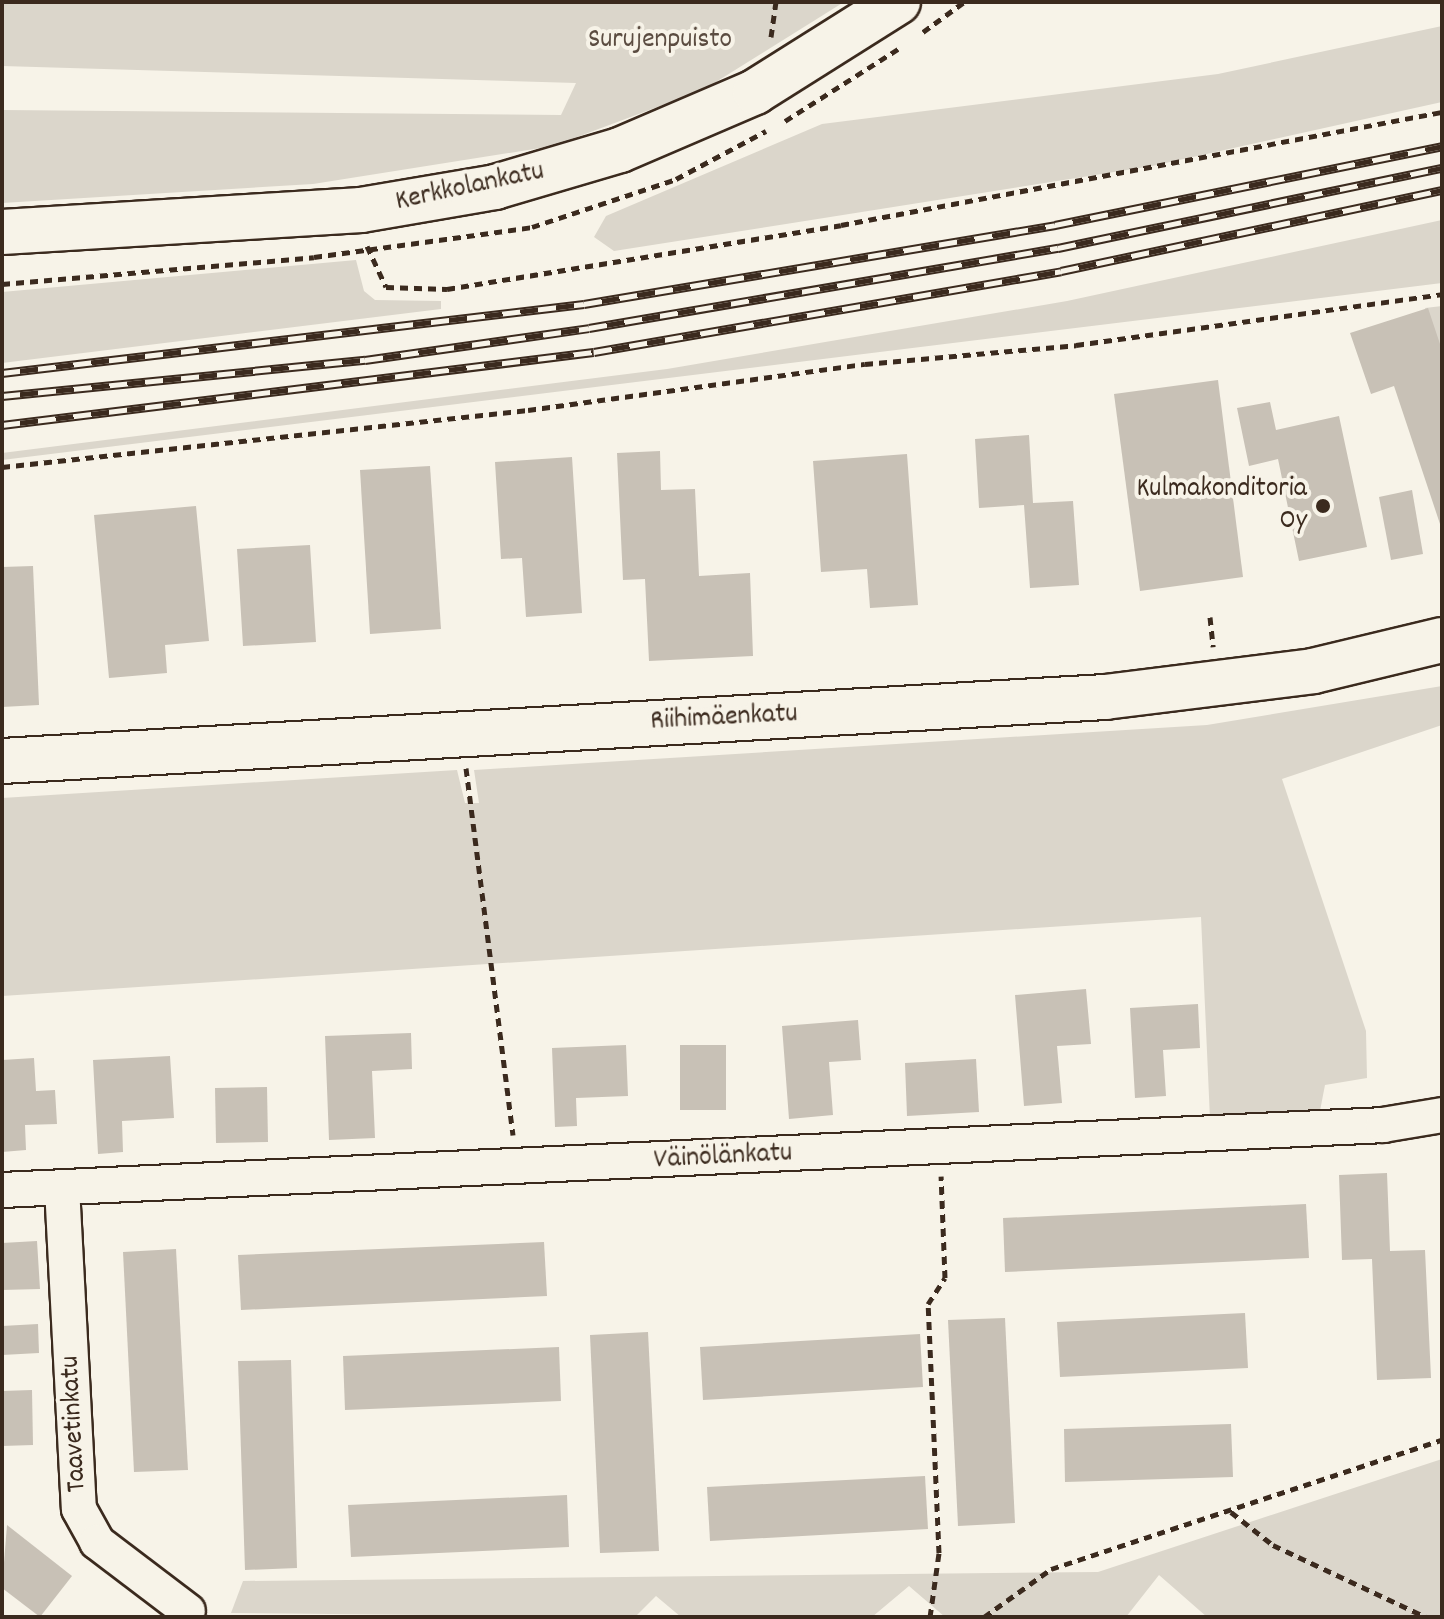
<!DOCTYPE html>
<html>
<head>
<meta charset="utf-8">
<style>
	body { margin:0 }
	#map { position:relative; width:1444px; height:1619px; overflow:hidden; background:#f7f3e8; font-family:Dekko,sans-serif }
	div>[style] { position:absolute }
	.green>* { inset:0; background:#dbd6cb }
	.building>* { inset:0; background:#c8c1b6 }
	.path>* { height:5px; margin-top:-2.5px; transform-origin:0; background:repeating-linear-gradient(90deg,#3b2a1e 0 8px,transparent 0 14px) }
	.roads { filter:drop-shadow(2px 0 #3b2a1e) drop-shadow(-2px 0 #3b2a1e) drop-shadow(0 2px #3b2a1e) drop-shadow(0 -2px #3b2a1e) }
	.street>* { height:34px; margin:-17px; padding:0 17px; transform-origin:17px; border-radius:17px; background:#f7f3e8 }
	.secondary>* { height:44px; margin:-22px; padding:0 22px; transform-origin:22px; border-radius:22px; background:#f7f3e8 }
	.rail>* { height:9px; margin-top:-4.5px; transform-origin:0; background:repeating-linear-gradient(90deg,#f7f3e8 0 18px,#3b2a1e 0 36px); box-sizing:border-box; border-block:2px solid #3b2a1e }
	.dots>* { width:22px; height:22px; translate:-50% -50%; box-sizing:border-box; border:4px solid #f7f3e8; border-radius:50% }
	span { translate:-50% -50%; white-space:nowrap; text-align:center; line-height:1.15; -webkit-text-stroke:8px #f7f3e8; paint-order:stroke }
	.park-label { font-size:28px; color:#5b4c41 }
	.street-label { font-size:28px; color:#3b2a1e }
	.poi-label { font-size:28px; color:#3b2a1e }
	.right { translate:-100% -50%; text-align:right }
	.frame { position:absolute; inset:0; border:4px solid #3b2a1e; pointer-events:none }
</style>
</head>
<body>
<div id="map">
	<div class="green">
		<i style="clip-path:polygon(2px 2px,844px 2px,703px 90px,553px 146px,313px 184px,2px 203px,2px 110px,561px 115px,576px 83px,2px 66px)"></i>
		<i style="clip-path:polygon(1442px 26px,1442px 102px,1152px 166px,786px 224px,614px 251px,594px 237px,606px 216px,822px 124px,1218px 74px)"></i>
		<i style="clip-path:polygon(1442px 220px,1442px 283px,2px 460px,2px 453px,667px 369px,1067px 301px)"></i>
		<i style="clip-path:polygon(356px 260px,364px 291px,375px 300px,441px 301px,441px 309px,2px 363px,2px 292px)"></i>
		<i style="clip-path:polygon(1442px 306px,1442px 353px,1425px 308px)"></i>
		<i style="clip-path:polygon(1442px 686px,1442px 725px,1282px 779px,1366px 1031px,1367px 1078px,1325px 1085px,1319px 1116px,1210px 1119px,1201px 917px,2px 996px,2px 798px,457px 770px,465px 803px,479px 803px,474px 770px,1207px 725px)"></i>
		<i style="clip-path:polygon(1442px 1459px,1442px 1617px,1207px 1617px,1159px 1575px,1126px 1617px,945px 1617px,909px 1586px,872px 1617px,681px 1617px,656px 1596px,635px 1617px,231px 1613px,243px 1581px,1098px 1572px)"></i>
	</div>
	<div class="building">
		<i style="clip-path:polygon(1428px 308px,1442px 350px,1441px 527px,1394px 386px,1371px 394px,1350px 333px)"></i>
		<i style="clip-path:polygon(1218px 380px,1243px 577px,1140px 591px,1114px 394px)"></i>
		<i style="clip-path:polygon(1270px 402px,1276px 430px,1339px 416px,1367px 547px,1299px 561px,1278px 459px,1249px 466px,1237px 408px)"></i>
		<i style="clip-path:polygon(1029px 435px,1033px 503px,1073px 501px,1079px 585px,1030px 588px,1024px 505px,979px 508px,975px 439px)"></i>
		<i style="clip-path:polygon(660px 451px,661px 490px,695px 489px,699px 576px,750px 573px,753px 656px,649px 661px,645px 579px,623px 580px,617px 453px)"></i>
		<i style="clip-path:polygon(907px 454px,918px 605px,870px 608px,867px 569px,821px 572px,813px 461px)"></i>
		<i style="clip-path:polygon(572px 457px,582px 613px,526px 617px,522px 558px,501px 559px,495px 462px)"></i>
		<i style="clip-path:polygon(430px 466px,441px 629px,370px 634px,360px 470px)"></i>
		<i style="clip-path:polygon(1412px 490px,1423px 554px,1391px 560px,1379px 497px)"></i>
		<i style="clip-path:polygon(196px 506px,209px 641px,165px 645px,167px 673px,109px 678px,94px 515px)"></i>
		<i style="clip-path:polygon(310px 545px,316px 642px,243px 646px,237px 549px)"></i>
		<i style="clip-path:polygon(33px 566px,39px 705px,2px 707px,2px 567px)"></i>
		<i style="clip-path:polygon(1086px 989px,1091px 1044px,1057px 1046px,1062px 1103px,1024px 1106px,1015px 995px)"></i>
		<i style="clip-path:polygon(1198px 1004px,1200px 1048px,1163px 1050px,1166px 1096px,1135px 1098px,1130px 1008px)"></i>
		<i style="clip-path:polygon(858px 1020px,861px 1060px,829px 1062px,833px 1115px,789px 1119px,782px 1026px)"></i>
		<i style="clip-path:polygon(411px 1033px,412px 1069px,372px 1071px,375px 1138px,329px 1140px,325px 1036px)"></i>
		<i style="clip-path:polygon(626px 1045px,628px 1096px,576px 1098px,577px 1126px,555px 1127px,552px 1048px)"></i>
		<i style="clip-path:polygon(680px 1045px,726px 1045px,726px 1110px,680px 1110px)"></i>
		<i style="clip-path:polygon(170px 1056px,174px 1118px,122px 1121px,123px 1152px,98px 1154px,93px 1060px)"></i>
		<i style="clip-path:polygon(34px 1058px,36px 1091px,55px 1090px,57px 1124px,25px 1125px,26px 1150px,2px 1152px,2px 1060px)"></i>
		<i style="clip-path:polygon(976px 1059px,979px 1112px,907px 1116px,905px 1063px)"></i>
		<i style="clip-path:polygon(267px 1087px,268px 1142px,216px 1143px,215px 1088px)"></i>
		<i style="clip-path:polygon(1387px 1173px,1390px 1251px,1425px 1250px,1431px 1378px,1377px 1380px,1372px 1259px,1342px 1260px,1339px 1175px)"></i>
		<i style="clip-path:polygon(1306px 1204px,1309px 1258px,1005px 1272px,1003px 1218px)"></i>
		<i style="clip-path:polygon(37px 1241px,40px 1289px,2px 1290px,2px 1243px)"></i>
		<i style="clip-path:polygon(544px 1242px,547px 1296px,241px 1310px,238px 1255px)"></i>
		<i style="clip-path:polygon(176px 1249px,188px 1470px,134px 1472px,123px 1252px)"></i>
		<i style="clip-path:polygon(1245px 1313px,1248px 1368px,1060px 1377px,1057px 1322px)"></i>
		<i style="clip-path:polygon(1005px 1318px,1015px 1523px,958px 1526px,948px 1320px)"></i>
		<i style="clip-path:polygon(38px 1324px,39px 1353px,2px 1355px,2px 1326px)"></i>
		<i style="clip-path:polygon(648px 1332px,659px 1551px,600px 1553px,590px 1335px)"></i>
		<i style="clip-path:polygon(920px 1334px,923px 1387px,703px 1400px,700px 1347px)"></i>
		<i style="clip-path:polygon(559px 1347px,561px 1401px,345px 1410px,343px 1356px)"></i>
		<i style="clip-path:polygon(291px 1360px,297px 1568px,245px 1570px,238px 1361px)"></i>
		<i style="clip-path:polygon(32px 1390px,33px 1445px,2px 1446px,2px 1391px)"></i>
		<i style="clip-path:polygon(1231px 1424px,1233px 1477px,1065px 1482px,1064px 1429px)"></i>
		<i style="clip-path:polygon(925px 1476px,928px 1529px,710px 1541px,707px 1487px)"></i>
		<i style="clip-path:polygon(567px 1495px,569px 1547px,351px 1557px,348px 1505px)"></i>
		<i style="clip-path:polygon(7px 1525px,72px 1576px,40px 1617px,2px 1588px)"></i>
	</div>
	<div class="path">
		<i style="left:923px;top:32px;width:51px;rotate:-36.2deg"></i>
		<i style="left:771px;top:37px;width:35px;rotate:-82deg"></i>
		<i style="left:785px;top:121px;width:134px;rotate:-32.5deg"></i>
		<i style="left:367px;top:246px;width:45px;rotate:65.1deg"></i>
		<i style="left:386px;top:287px;width:61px;rotate:1.9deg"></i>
		<i style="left:447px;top:289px;width:399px;rotate:-9.2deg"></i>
		<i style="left:841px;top:225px;width:612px;rotate:-10.65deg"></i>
		<i style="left:2px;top:284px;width:313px;rotate:-4.9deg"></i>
		<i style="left:314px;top:257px;width:220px;rotate:-7.8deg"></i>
		<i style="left:532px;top:227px;width:152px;rotate:-18.4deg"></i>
		<i style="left:676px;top:179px;width:102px;rotate:-28.1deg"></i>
		<i style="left:2px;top:467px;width:529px;rotate:-6.18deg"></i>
		<i style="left:528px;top:410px;width:340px;rotate:-7.8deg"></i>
		<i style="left:865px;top:364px;width:212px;rotate:-5.1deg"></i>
		<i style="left:1076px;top:345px;width:370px;rotate:-7.9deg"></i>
		<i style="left:1210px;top:617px;width:30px;rotate:84deg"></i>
		<i style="left:466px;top:768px;width:370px;rotate:82.7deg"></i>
		<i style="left:1231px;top:1512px;width:53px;rotate:38.2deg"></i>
		<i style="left:1273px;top:1545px;width:169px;rotate:25.2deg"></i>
		<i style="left:930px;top:1617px;width:65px;rotate:-82deg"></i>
		<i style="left:939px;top:1553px;width:249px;rotate:-92.5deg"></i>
		<i style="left:928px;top:1304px;width:31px;rotate:-57deg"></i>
		<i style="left:945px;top:1278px;width:102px;rotate:-92.2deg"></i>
		<i style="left:984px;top:1617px;width:82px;rotate:-35.6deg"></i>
		<i style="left:1051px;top:1569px;width:412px;rotate:-18.3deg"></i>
	</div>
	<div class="roads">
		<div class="street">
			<i style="left:62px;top:1187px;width:322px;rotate:87deg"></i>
			<i style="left:79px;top:1509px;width:38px;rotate:61deg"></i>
			<i style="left:97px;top:1542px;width:114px;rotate:37.2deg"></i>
			<i style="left:2px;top:1190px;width:1383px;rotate:-2.69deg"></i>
			<i style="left:1383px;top:1125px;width:60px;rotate:-9.6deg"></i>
		</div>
		<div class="secondary">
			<i style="left:2px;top:232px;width:360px;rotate:-3.5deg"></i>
			<i style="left:361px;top:210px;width:136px;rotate:-9.7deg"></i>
			<i style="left:495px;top:187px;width:130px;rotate:-16.5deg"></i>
			<i style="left:620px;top:150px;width:147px;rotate:-23.2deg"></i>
			<i style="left:755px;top:92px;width:169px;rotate:-32.2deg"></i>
			<i style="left:2px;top:761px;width:1105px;rotate:-3.32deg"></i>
			<i style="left:1105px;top:697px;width:210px;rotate:-7.1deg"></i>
			<i style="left:1313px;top:671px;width:133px;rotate:-13.5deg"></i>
		</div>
	</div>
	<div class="rail">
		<i style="left:2px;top:373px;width:586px;rotate:-6.76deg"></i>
		<i style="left:584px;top:304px;width:478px;rotate:-9.5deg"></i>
		<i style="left:1055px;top:225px;width:395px;rotate:-11.5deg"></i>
		<i style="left:2px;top:396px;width:365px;rotate:-5.7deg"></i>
		<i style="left:365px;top:360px;width:226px;rotate:-8.1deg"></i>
		<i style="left:589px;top:328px;width:476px;rotate:-9.7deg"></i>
		<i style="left:1058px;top:248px;width:392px;rotate:-11.8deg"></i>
		<i style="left:2px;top:425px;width:596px;rotate:-7.03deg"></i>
		<i style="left:594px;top:352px;width:474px;rotate:-9.8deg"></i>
		<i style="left:1061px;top:271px;width:390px;rotate:-12deg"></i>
	</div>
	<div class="dots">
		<i style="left:1323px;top:506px;background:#3b2a1e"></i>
	</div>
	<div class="park-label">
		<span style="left:660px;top:41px">Surujenpuisto</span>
	</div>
	<div class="street-label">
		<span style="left:470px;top:188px;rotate:-12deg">Kerkkolankatu</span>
		<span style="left:724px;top:719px;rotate:-3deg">Riihimäenkatu</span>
		<span style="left:723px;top:1158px;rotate:-3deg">Väinölänkatu</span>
		<span style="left:75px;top:1424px;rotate:-93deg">Taavetinkatu</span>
	</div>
	<div class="poi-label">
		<span class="right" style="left:1307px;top:506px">Kulmakonditoria<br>Oy</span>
	</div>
	<div class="frame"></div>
</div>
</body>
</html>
